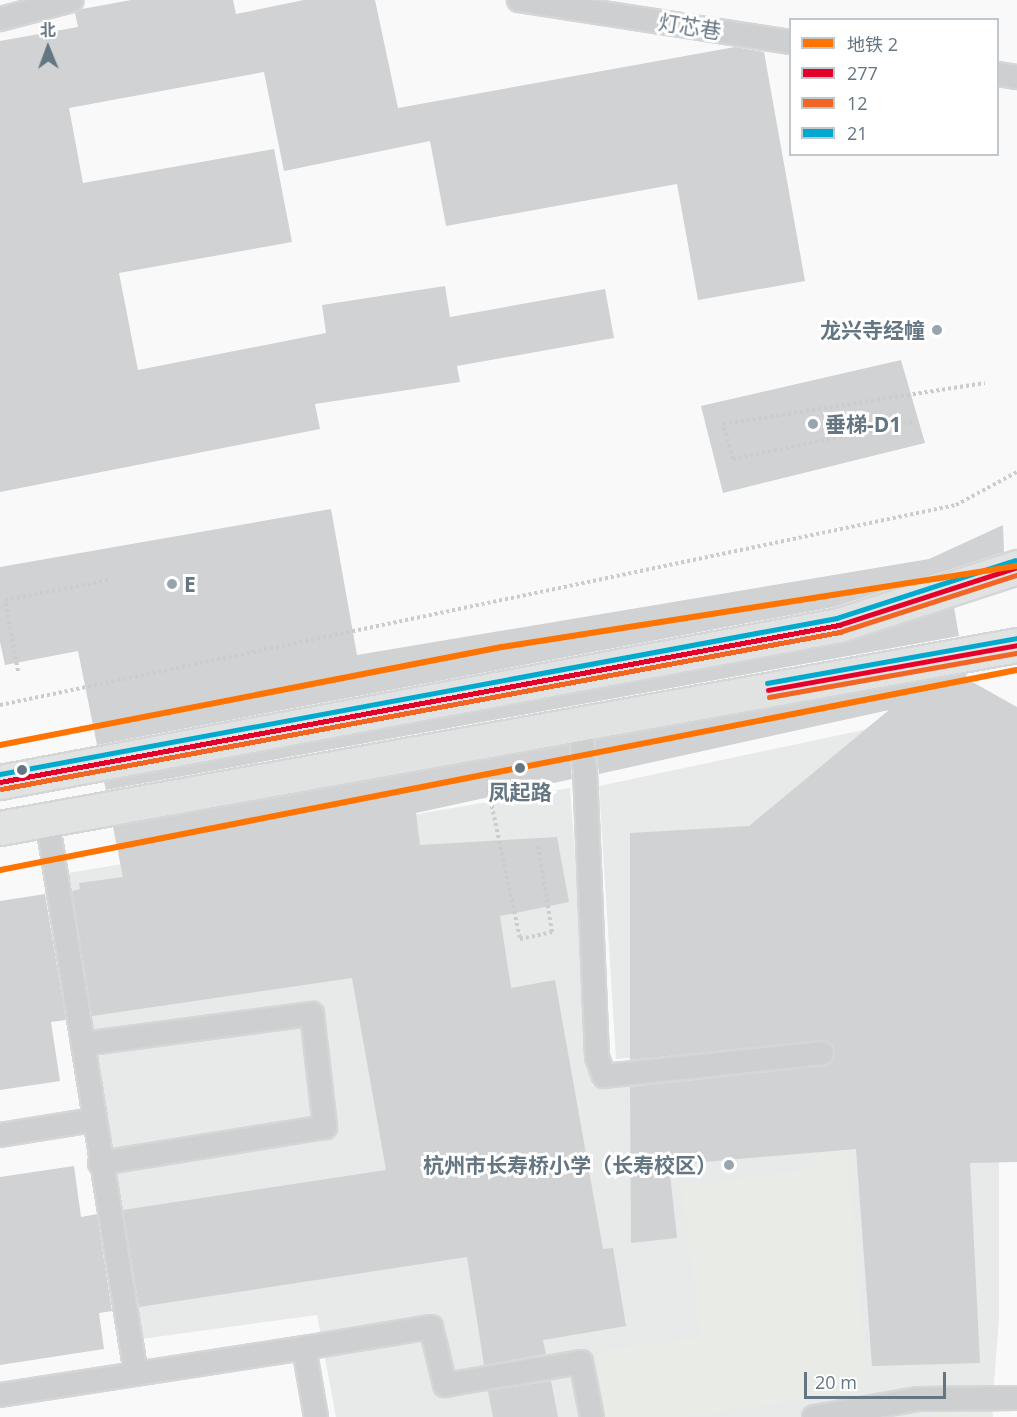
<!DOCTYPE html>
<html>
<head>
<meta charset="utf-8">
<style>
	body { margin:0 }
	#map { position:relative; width:1017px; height:1417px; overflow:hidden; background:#f9f9f9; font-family:"Open Sans","Noto Sans SC",sans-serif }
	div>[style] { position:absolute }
	.built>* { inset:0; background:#e8e9e9 }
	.green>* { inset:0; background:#e8ebe6 }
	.building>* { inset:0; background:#d0d2d3 }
	.path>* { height:4px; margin-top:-2px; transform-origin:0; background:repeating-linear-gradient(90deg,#cbcccd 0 3px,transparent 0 6px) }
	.roads { filter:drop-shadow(2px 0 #d5d6d7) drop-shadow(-2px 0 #d5d6d7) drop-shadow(0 2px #d5d6d7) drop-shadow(0 -2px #d5d6d7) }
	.service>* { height:22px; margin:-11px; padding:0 11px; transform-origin:11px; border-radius:11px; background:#cecfd0 }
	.secondary>* { height:33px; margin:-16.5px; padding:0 16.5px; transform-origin:16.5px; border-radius:16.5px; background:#e1e2e2 }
	.bus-1>* { height:4.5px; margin:-2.25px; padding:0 2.25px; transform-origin:2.25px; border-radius:2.25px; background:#e4002b }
	.bus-2>* { height:4.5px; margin:-2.25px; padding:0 2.25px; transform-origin:2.25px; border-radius:2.25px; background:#f26522 }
	.bus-3>* { height:4.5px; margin:-2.25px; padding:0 2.25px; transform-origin:2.25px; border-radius:2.25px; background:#00a9ce }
	.metro-1>* { height:6px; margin:-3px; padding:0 3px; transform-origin:3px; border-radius:3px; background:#ff7300 }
	.dots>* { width:16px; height:16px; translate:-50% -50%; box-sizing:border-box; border:3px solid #fff; border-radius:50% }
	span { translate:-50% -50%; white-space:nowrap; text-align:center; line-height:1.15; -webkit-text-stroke:6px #fff; paint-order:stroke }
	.street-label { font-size:21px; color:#657683 }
	.poi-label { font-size:21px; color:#657683; font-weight:700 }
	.right { translate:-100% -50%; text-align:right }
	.left { translate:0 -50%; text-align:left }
	.stop-label { font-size:21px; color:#657683; font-weight:700 }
	.legend { position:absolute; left:789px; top:18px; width:210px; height:138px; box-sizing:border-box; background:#fff; border:2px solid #c1c8cd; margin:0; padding:8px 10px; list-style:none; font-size:18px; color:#657683 }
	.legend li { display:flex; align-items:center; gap:12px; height:30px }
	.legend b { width:30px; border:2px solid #c1c8cd }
	.north { position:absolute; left:18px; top:18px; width:60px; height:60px; -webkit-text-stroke:4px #fff; paint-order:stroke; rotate:359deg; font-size:16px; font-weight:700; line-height:24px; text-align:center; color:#657683 }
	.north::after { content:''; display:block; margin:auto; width:21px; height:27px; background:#657683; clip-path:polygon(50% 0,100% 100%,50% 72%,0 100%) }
	.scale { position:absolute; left:804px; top:1372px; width:142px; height:27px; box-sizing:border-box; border:3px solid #657683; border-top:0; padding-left:8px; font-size:18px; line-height:21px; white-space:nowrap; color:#657683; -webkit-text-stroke:4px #fff; paint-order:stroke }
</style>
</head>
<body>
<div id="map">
	<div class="built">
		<i style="clip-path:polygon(972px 707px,999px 716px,999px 1318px,992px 1409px,952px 1417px,336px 1417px,317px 1315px,141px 1339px,69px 873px,570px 788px,592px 1086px,844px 1057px,841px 1041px,616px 1059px,599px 786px)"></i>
	</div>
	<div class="green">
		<i style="clip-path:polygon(841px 1066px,867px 1390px,689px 1417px,604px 1417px,596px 1351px,701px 1337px,681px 1187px,815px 1168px,808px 1074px)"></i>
		<i style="clip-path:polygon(992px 1409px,993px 1417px,933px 1417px,932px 1410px)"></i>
	</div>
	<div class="building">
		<i style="clip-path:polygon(131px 0,233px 0,236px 14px,304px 0,375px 0,398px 108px,735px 47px,764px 52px,805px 281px,698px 300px,677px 184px,446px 226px,430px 141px,284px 171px,264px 72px,69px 108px,83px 183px,274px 149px,292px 242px,119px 273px,138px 370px,326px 333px,322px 305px,445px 286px,450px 317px,605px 289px,614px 338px,457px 366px,460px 382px,315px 404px,320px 429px,0 492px,0 41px,78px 27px,75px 13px,82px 9px)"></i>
		<i style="clip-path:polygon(901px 360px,925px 443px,723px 493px,701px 406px)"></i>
		<i style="clip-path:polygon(331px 509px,357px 655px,929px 559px,1003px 525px,1004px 552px,834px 607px,97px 745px,78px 651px,5px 665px,0 642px,0 567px)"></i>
		<i style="clip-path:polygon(954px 607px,959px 636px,106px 790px,104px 782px,843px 643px)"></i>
		<i style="clip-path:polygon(966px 673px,967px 679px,1017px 707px,1017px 1162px,970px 1163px,980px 1363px,872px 1366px,856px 1149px,669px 1165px,677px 1238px,631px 1243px,630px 1087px,823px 1066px,830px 1064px,835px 1052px,833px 1045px,821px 1040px,630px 1060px,630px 833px,749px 826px,889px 710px,599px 774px,595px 740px)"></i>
		<i style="clip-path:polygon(569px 745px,572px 779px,416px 813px,420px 845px,557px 837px,569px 902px,500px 916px,511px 988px,555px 980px,603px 1249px,613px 1248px,626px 1326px,543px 1340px,546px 1354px,484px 1365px,467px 1257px,139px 1307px,123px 1210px,386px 1170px,352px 978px,92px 1016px,72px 891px,80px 889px,79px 883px,123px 877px,113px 827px)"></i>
		<i style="clip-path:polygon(45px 894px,66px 1020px,51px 1022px,60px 1081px,0 1090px,0 901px)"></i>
		<i style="clip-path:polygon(74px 1166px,81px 1217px,97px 1214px,112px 1311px,99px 1313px,104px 1349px,0 1365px,0 1177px)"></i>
		<i style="clip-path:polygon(551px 1381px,558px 1417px,493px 1417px,488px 1391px)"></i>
	</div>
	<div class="path">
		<i style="left:912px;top:422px;width:183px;rotate:168.3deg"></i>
		<i style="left:733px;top:459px;width:36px;rotate:-106deg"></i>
		<i style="left:723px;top:424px;width:265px;rotate:-8.9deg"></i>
		<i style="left:18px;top:671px;width:72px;rotate:-100.4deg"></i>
		<i style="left:5px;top:600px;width:106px;rotate:-10.9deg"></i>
		<i style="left:0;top:705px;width:977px;rotate:-11.82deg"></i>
		<i style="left:956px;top:505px;width:69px;rotate:-28.4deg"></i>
		<i style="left:488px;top:788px;width:154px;rotate:78deg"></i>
		<i style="left:520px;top:939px;width:33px;rotate:-12deg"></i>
		<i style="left:552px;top:932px;width:88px;rotate:-99.1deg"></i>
	</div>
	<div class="roads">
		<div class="service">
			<i style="left:519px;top:0;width:274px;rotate:8.8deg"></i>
			<i style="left:0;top:19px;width:74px;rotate:-14.8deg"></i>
			<i style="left:998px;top:74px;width:19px;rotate:9deg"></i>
			<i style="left:580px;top:725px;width:46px;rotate:83.8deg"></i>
			<i style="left:585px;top:771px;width:286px;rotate:87.6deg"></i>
			<i style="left:597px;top:1057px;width:20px;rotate:70deg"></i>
			<i style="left:604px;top:1076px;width:219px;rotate:-6deg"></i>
			<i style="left:47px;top:819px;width:562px;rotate:80.89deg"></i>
			<i style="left:83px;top:1044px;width:231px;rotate:-7.5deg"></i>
			<i style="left:312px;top:1014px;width:114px;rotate:83.4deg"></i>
			<i style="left:325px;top:1127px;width:228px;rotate:170.9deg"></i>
			<i style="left:0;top:1135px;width:95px;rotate:-9.1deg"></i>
			<i style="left:304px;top:1348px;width:129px;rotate:-9.4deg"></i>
			<i style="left:431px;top:1327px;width:60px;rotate:76.4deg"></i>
			<i style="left:445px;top:1385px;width:138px;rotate:-9.6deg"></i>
			<i style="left:581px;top:1362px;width:56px;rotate:78.7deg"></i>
			<i style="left:0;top:1395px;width:308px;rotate:-8.8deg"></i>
			<i style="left:304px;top:1348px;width:70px;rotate:80.1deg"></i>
			<i style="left:814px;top:1417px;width:106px;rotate:-9.8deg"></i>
			<i style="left:918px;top:1399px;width:99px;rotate:-0.6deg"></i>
		</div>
		<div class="secondary">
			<i style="left:0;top:782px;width:854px;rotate:-10.6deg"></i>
			<i style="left:839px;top:625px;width:187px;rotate:-18deg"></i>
			<i style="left:0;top:828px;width:1033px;rotate:-10.2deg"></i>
		</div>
	</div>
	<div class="bus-1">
		<i style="left:768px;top:690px;width:253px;rotate:-10.2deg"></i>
		<i style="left:0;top:782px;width:854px;rotate:-10.6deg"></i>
		<i style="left:839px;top:625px;width:187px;rotate:-18deg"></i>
	</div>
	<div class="bus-2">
		<i style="left:769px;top:697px;width:252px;rotate:-10.1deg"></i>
		<i style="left:1px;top:789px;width:854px;rotate:-10.6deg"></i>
		<i style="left:840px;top:632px;width:186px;rotate:-17.9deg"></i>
	</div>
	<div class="bus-3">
		<i style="left:767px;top:683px;width:253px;rotate:-10.2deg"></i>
		<i style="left:0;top:774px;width:851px;rotate:-10.56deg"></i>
		<i style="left:837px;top:618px;width:187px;rotate:-18deg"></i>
	</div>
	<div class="metro-1">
		<i style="left:0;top:745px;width:511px;rotate:-11.05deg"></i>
		<i style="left:502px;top:647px;width:521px;rotate:-8.94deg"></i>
		<i style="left:0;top:870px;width:1036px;rotate:-11.13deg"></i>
	</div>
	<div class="dots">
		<i style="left:937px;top:330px;background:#99a4ac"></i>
		<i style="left:813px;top:424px;background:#99a4ac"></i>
		<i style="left:172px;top:584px;background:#99a4ac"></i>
		<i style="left:520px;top:768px;background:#657683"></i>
		<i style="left:22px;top:770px;background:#657683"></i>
		<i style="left:729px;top:1165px;background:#99a4ac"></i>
	</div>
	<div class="street-label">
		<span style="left:690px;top:26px;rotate:9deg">灯芯巷</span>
	</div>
	<div class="poi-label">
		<span class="right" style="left:925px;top:330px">龙兴寺经幢</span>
		<span class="left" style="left:825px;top:424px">垂梯-D1</span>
		<span class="left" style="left:184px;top:584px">E</span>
		<span class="right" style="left:717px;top:1165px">杭州市长寿桥小学（长寿校区）</span>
	</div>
	<div class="stop-label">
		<span style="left:520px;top:792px">凤起路</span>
	</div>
	<ul class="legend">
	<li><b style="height:8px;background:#ff7300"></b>地铁 2</li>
	<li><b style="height:8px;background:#e4002b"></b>277</li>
	<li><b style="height:8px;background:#f26522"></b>12</li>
	<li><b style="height:8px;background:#00a9ce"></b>21</li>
	</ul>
	<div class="north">北</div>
	<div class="scale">20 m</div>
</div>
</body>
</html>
